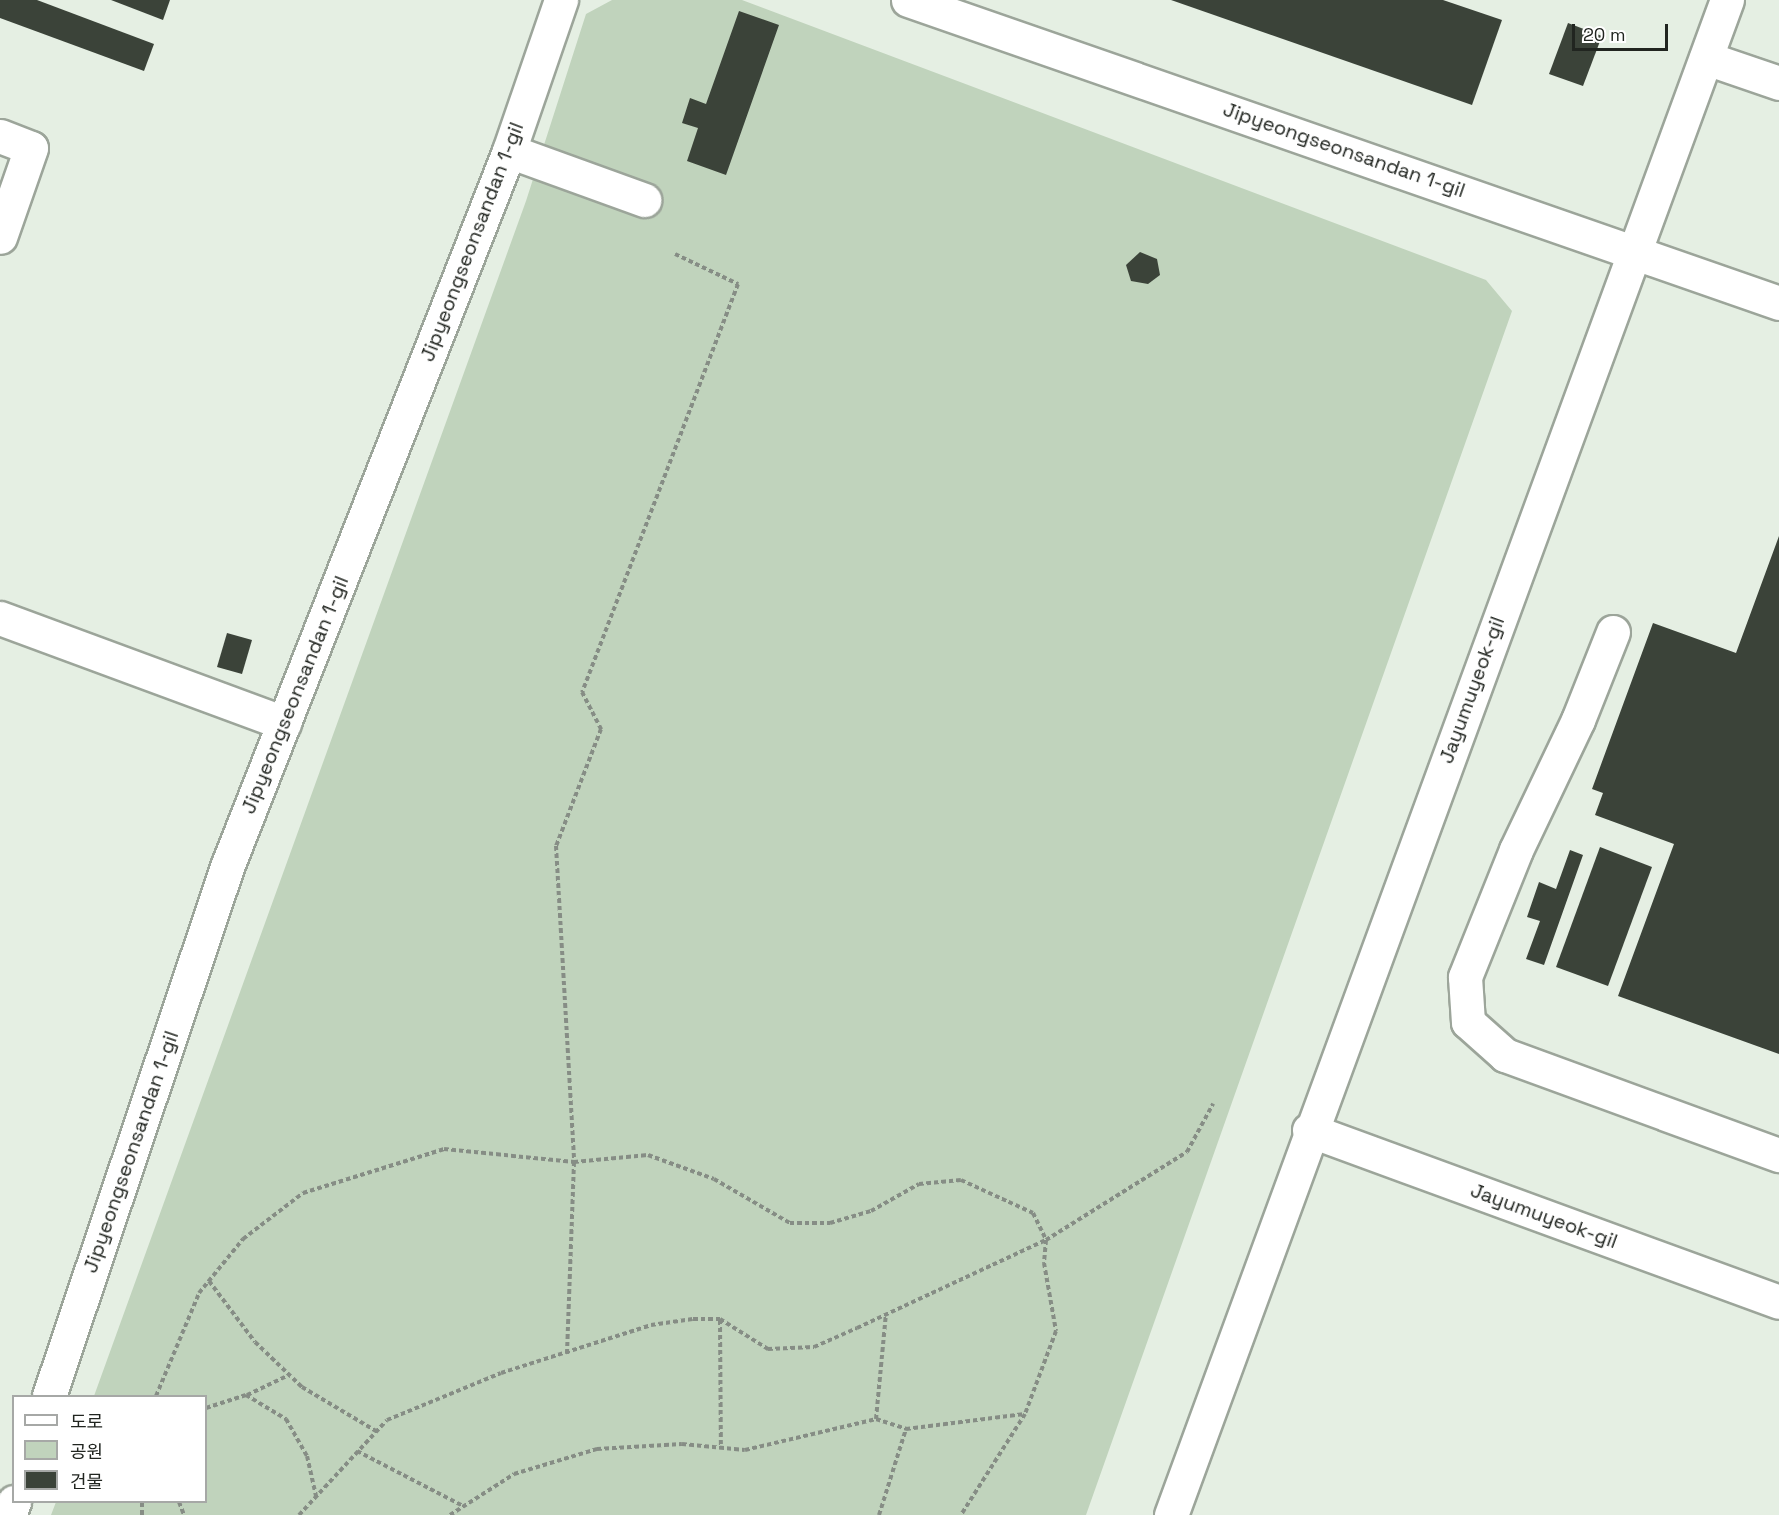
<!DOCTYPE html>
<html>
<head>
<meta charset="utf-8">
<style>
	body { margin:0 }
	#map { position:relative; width:1779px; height:1515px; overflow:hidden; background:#e5efe3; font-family:"Space Grotesk","Noto Sans KR",sans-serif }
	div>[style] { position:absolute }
	.green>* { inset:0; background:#c0d3bc }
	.building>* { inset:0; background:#3b4339 }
	.path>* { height:4px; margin-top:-2px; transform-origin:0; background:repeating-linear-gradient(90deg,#868d85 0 4.5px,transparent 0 7.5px) }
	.roads { filter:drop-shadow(2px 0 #9ca59a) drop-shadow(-2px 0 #9ca59a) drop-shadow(0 2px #9ca59a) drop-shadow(0 -2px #9ca59a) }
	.minor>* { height:33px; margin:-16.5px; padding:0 16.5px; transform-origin:16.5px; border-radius:16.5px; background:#fff }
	span { translate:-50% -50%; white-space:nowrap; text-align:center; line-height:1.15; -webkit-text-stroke:6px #fff; paint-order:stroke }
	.street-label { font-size:20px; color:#212520 }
	.legend { position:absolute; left:12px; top:1395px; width:195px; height:108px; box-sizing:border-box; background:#fff; border:2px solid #a6a8a6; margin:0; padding:8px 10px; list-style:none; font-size:18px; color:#212520 }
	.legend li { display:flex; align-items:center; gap:12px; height:30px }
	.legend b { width:30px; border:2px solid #a6a8a6 }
	.scale { position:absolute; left:1572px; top:24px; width:96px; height:27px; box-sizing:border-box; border:3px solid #212520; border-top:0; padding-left:8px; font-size:18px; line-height:21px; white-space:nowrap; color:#212520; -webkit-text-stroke:4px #fff; paint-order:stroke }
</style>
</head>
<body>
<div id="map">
	<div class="green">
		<i style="clip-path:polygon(612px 0,742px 0,1486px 280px,1512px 311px,1086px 1515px,51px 1515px,56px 1502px,206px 1502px,206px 1396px,94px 1396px,526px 201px,586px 14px)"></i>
	</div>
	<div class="building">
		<i style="clip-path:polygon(0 0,37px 0,154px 44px,144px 71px,0 18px)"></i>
		<i style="clip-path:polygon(111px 0,170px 0,163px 20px)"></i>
		<i style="clip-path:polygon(1171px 0,1443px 0,1502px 20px,1472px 105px)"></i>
		<i style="clip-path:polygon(739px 11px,779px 25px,726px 175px,687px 161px,698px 128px,682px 123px,690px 98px,706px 104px)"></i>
		<i style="clip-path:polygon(1568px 23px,1602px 36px,1583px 86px,1549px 74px)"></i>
		<i style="clip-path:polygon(1140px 252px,1157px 259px,1160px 275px,1148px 284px,1131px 281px,1126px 265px)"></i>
		<i style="clip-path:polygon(1779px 536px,1779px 1054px,1618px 996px,1674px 844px,1595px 815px,1603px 793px,1592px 789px,1653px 623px,1736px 653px)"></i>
		<i style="clip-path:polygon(227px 633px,252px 640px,242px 674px,217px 667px)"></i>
		<i style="clip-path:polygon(1600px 847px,1652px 867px,1608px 986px,1556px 967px)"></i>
		<i style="clip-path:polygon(1570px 850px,1583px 855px,1544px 965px,1526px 959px,1540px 921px,1527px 917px,1539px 882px,1556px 889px)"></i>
	</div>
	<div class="path">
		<i style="left:675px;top:254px;width:70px;rotate:25.5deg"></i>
		<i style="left:738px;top:284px;width:437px;rotate:110.9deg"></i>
		<i style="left:582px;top:692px;width:42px;rotate:62.8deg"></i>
		<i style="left:601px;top:729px;width:125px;rotate:111deg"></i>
		<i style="left:556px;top:846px;width:317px;rotate:86.7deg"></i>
		<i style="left:574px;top:1162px;width:74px;rotate:-5.4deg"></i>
		<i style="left:648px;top:1155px;width:70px;rotate:20deg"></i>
		<i style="left:714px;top:1179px;width:88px;rotate:30.1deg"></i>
		<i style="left:790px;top:1223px;width:40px"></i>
		<i style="left:830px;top:1223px;width:43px;rotate:-16.3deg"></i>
		<i style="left:871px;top:1211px;width:55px;rotate:-29.4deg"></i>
		<i style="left:919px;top:1184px;width:42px;rotate:-5.4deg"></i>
		<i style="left:961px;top:1180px;width:79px;rotate:24.6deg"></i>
		<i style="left:1033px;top:1213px;width:30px;rotate:64deg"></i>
		<i style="left:1046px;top:1240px;width:23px;rotate:95deg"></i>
		<i style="left:1044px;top:1263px;width:69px;rotate:80deg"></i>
		<i style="left:1056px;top:1331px;width:89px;rotate:110.5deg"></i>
		<i style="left:209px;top:1281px;width:76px;rotate:53deg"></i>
		<i style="left:255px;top:1342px;width:65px;rotate:43.8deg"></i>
		<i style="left:302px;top:1387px;width:86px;rotate:30.7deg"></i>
		<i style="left:720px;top:1320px;width:128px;rotate:89.6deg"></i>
		<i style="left:247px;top:1395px;width:47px;rotate:-25.5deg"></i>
		<i style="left:156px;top:1396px;width:112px;rotate:-67.3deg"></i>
		<i style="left:199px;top:1293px;width:70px;rotate:-50.8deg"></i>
		<i style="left:243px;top:1239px;width:76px;rotate:-37.5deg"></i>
		<i style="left:303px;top:1193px;width:148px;rotate:-17.3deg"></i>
		<i style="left:444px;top:1149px;width:131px;rotate:5.7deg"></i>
		<i style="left:574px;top:1162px;width:192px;rotate:92.1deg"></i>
		<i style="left:206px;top:1408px;width:42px;rotate:-18deg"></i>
		<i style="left:246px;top:1395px;width:47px;rotate:31deg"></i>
		<i style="left:286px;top:1419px;width:43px;rotate:60.4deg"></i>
		<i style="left:307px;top:1456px;width:41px;rotate:77.3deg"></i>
		<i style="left:876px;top:1419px;width:106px;rotate:-84.6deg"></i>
		<i style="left:357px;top:1451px;width:119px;rotate:27.4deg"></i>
		<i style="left:179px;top:1502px;width:14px;rotate:69deg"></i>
		<i style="left:142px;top:1515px;width:13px;rotate:-90deg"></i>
		<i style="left:299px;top:1515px;width:129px;rotate:-47.2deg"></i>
		<i style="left:387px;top:1420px;width:123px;rotate:-22.4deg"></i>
		<i style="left:501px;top:1373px;width:157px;rotate:-17.7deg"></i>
		<i style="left:651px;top:1325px;width:42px;rotate:-8.1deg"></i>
		<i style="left:693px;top:1319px;width:27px"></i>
		<i style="left:720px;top:1319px;width:57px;rotate:32deg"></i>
		<i style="left:768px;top:1349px;width:46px;rotate:-2.5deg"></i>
		<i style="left:814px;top:1347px;width:47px;rotate:-23.8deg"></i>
		<i style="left:857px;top:1328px;width:208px;rotate:-25deg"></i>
		<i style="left:1046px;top:1240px;width:166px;rotate:-32deg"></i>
		<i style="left:1187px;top:1152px;width:55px;rotate:-61.6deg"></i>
		<i style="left:450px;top:1515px;width:76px;rotate:-32.6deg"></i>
		<i style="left:514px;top:1474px;width:87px;rotate:-16.8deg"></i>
		<i style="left:597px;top:1449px;width:85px;rotate:-3.4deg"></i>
		<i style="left:682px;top:1444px;width:63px;rotate:5.4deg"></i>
		<i style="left:745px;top:1450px;width:135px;rotate:-13.3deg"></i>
		<i style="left:876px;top:1419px;width:32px;rotate:18deg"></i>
		<i style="left:906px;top:1429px;width:120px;rotate:-7.2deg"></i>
		<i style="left:1025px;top:1414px;width:120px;rotate:122.4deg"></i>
		<i style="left:879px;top:1515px;width:90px;rotate:-72.6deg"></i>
	</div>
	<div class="roads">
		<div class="minor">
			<i style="left:908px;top:0;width:922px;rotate:19.18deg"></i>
			<i style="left:1706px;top:58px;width:77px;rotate:18.9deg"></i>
			<i style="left:0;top:136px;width:33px;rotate:21deg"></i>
			<i style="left:31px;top:148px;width:94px;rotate:109.2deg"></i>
			<i style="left:509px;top:151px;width:144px;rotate:19.9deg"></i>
			<i style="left:0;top:618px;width:303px;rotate:20.3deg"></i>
			<i style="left:1613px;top:632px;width:95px;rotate:111.7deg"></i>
			<i style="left:1578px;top:720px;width:144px;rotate:115.5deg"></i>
			<i style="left:1516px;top:850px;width:137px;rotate:111.9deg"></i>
			<i style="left:1465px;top:977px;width:45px;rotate:86.2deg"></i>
			<i style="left:1468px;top:1022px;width:50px;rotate:41.7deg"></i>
			<i style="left:1505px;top:1055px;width:292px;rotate:20.1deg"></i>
			<i style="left:1309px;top:1130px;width:500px;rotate:20.1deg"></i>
			<i style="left:49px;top:1396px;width:558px;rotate:-71.4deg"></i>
			<i style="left:227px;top:867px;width:770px;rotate:-68.5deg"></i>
			<i style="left:509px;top:151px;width:160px;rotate:-71deg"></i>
			<i style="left:9px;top:1515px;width:14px;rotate:-69deg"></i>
			<i style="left:1171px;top:1515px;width:1614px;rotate:-69.85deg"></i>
		</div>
	</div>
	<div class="street-label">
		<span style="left:1344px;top:150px;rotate:19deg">Jipyeongseonsandan 1-gil</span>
		<span style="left:472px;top:242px;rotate:-69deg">Jipyeongseonsandan 1-gil</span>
		<span style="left:1472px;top:690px;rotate:-70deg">Jayumuyeok-gil</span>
		<span style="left:295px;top:695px;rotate:-68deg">Jipyeongseonsandan 1-gil</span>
		<span style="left:131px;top:1152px;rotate:-71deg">Jipyeongseonsandan 1-gil</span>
		<span style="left:1544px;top:1216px;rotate:20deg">Jayumuyeok-gil</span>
	</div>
	<ul class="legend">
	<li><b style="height:8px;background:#fff"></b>도로</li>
	<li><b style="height:16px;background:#c0d3bc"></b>공원</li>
	<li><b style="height:16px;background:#3b4339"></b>건물</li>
	</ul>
	<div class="scale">20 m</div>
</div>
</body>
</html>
